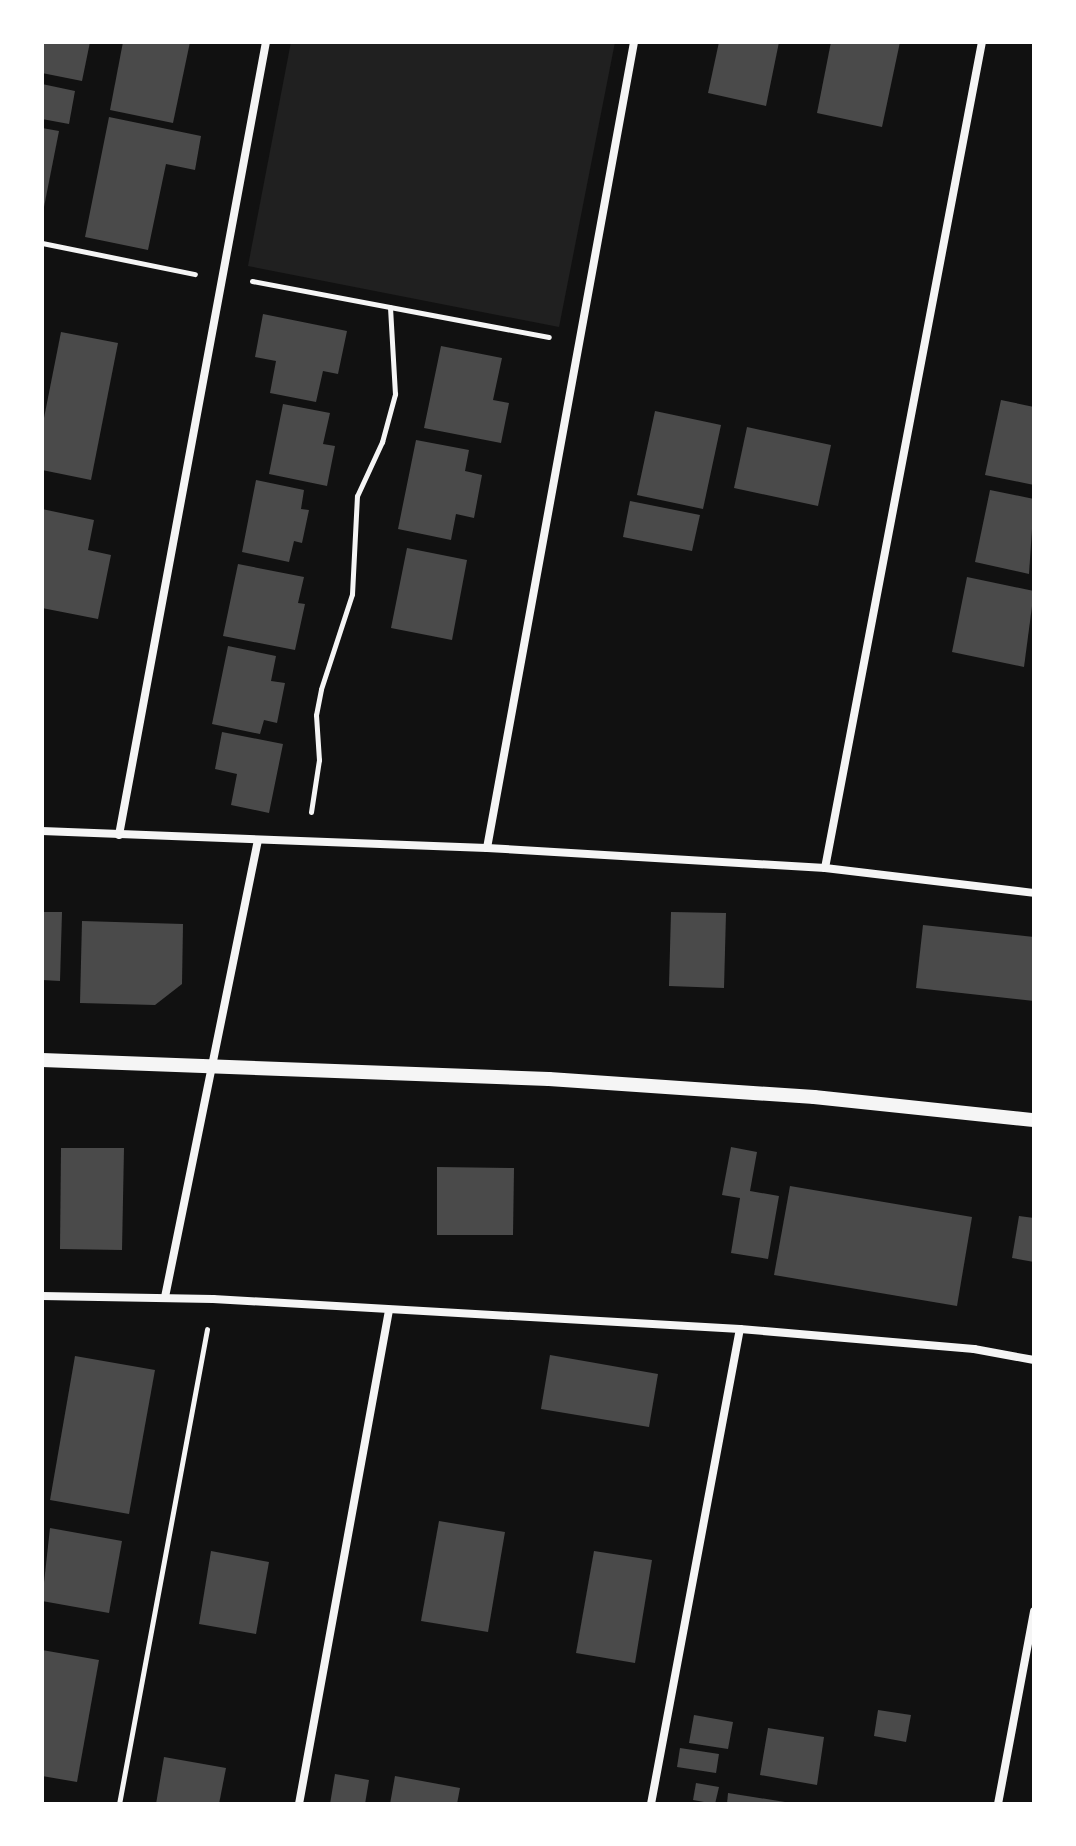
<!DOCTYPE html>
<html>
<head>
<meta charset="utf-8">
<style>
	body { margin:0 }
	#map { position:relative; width:1076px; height:1846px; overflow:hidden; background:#111; font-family:"DejaVu Sans",sans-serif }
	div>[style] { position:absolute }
	.green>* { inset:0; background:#202020 }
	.building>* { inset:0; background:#4a4a4a }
	.path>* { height:5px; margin:-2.5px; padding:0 2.5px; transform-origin:2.5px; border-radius:2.5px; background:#f5f5f5 }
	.minor>* { height:8px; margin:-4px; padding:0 4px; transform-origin:4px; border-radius:4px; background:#f5f5f5 }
	.tertiary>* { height:14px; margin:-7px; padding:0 7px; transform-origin:7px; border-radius:7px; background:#f5f5f5 }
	span { translate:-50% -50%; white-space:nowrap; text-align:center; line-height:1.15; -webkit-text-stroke:8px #fff; paint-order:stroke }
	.frame { position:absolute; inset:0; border:44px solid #fff; pointer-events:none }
</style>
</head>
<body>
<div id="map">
	<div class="green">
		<i style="clip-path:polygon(291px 42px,615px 42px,559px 327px,248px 266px)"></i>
	</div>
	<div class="building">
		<i style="clip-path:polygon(42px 42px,90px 42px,82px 81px,42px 73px)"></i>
		<i style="clip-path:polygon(123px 42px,190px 42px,173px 123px,110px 110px)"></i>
		<i style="clip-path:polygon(719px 42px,779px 42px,766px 106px,708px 93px)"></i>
		<i style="clip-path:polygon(831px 42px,900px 42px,882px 127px,817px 113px)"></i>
		<i style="clip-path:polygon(42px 84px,75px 91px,69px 124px,42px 119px)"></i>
		<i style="clip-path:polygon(109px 117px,201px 136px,195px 170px,166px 164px,148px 250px,85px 237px)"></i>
		<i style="clip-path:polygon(42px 128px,59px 131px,43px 212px,42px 211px)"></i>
		<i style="clip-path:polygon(263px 314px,347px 331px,338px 374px,323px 371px,316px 402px,270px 393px,276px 361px,255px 357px)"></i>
		<i style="clip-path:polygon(61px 332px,118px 343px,91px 480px,42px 470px,42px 428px)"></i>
		<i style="clip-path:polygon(441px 346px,502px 358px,493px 400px,509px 403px,501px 443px,424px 428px)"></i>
		<i style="clip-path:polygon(1001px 400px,1034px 407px,1034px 485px,985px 475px)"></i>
		<i style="clip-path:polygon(283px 404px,330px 413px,323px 444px,335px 446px,327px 486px,269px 474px)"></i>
		<i style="clip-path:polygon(655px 411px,721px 425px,703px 509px,637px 495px)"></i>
		<i style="clip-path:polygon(747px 427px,831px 445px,818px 506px,734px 488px)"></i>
		<i style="clip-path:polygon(416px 440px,469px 450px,465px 471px,482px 475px,474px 518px,456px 514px,451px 540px,398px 529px)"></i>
		<i style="clip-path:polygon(256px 480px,304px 490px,301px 509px,309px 510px,302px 543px,294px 541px,289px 562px,242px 552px)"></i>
		<i style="clip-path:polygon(990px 490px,1034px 499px,1029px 574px,975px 562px)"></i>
		<i style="clip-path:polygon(630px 501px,700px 515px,692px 551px,623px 537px)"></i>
		<i style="clip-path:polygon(42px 509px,94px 520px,88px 550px,111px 555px,98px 619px,42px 608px)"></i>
		<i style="clip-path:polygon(407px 548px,467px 560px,452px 640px,391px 628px)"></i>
		<i style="clip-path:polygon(238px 564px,304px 577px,298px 603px,305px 604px,295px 650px,223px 636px)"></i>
		<i style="clip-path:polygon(967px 577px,1034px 591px,1024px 667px,952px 652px)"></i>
		<i style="clip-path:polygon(228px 646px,276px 656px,271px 681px,285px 683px,277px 723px,264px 720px,260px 734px,212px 724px)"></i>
		<i style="clip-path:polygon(222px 732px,283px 744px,269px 813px,231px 805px,237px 774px,215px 769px)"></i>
		<i style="clip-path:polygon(42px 912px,62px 912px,60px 981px,42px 980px)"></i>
		<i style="clip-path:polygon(671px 912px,726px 913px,724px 988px,669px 986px)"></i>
		<i style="clip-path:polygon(82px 921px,183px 924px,182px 984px,155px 1005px,80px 1003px)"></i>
		<i style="clip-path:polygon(923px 925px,1034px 937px,1034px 1001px,916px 988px)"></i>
		<i style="clip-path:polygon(731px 1147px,757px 1152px,750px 1191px,779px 1196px,768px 1259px,731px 1253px,740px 1198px,722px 1195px)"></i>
		<i style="clip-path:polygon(61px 1148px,124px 1148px,122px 1250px,60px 1249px)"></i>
		<i style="clip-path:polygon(437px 1167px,514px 1168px,513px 1235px,437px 1235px)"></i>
		<i style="clip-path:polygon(790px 1186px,972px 1217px,957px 1306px,774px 1275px)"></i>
		<i style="clip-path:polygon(1019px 1216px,1034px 1218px,1034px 1262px,1012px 1258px)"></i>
		<i style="clip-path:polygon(550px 1355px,658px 1374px,649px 1427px,541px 1409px)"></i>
		<i style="clip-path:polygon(75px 1356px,155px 1370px,129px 1514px,50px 1500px)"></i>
		<i style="clip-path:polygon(439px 1521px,505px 1532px,488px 1632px,421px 1621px)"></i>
		<i style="clip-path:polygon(50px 1528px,122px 1541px,109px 1613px,42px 1601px)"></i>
		<i style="clip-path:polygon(211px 1551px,269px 1562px,256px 1634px,199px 1624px)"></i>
		<i style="clip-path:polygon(594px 1551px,652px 1560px,635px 1663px,576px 1653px)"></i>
		<i style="clip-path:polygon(42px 1650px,99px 1660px,77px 1782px,42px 1776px)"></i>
		<i style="clip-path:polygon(878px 1710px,911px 1715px,906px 1742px,874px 1736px)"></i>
		<i style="clip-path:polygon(694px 1715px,733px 1722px,728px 1749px,689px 1743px)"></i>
		<i style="clip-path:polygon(768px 1728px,824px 1737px,817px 1785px,760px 1775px)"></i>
		<i style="clip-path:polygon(680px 1748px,719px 1754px,716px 1773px,677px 1767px)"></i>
		<i style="clip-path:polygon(164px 1757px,226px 1768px,219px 1804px,156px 1804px)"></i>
		<i style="clip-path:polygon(335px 1774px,369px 1780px,365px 1804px,330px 1804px)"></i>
		<i style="clip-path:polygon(395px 1776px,460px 1788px,457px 1804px,390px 1804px)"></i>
		<i style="clip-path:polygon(696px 1783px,719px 1787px,715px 1804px,693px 1800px)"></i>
		<i style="clip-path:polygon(728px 1793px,785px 1802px,784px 1804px,727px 1804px)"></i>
	</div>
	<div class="path">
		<i style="left:42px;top:243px;width:156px;rotate:11.5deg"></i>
		<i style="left:252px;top:281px;width:302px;rotate:10.7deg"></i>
		<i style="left:311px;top:812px;width:53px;rotate:-81.3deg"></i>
		<i style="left:319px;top:760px;width:45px;rotate:-93.8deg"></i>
		<i style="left:316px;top:715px;width:26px;rotate:-79deg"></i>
		<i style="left:321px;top:689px;width:100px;rotate:-71.9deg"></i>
		<i style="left:352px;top:594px;width:98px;rotate:-87.1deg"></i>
		<i style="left:357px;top:496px;width:60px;rotate:-65.2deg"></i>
		<i style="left:382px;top:442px;width:50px;rotate:-74.8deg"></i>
		<i style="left:395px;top:394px;width:87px;rotate:-93.3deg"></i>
		<i style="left:119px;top:1804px;width:483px;rotate:-79.5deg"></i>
	</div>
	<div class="minor">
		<i style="left:42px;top:831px;width:445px;rotate:2.2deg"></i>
		<i style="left:487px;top:848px;width:339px;rotate:3.4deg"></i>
		<i style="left:825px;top:868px;width:210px;rotate:6.8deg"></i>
		<i style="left:119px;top:835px;width:807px;rotate:-79.5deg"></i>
		<i style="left:487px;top:848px;width:819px;rotate:-79.66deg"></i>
		<i style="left:825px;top:868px;width:841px;rotate:-79.24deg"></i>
		<i style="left:42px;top:1296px;width:171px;rotate:1deg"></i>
		<i style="left:213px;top:1299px;width:528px;rotate:3.26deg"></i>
		<i style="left:740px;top:1329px;width:235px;rotate:4.9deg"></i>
		<i style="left:974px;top:1349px;width:61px;rotate:10.4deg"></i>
		<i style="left:165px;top:1297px;width:466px;rotate:-78.5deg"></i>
		<i style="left:299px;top:1804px;width:502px;rotate:-79.67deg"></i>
		<i style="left:651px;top:1804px;width:483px;rotate:-79.4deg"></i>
		<i style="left:998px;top:1804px;width:196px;rotate:-79.4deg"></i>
	</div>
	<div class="tertiary">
		<i style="left:42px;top:1060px;width:507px;rotate:2.15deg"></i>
		<i style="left:549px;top:1079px;width:266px;rotate:3.9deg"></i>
		<i style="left:814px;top:1097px;width:221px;rotate:6deg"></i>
	</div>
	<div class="frame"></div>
</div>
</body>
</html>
